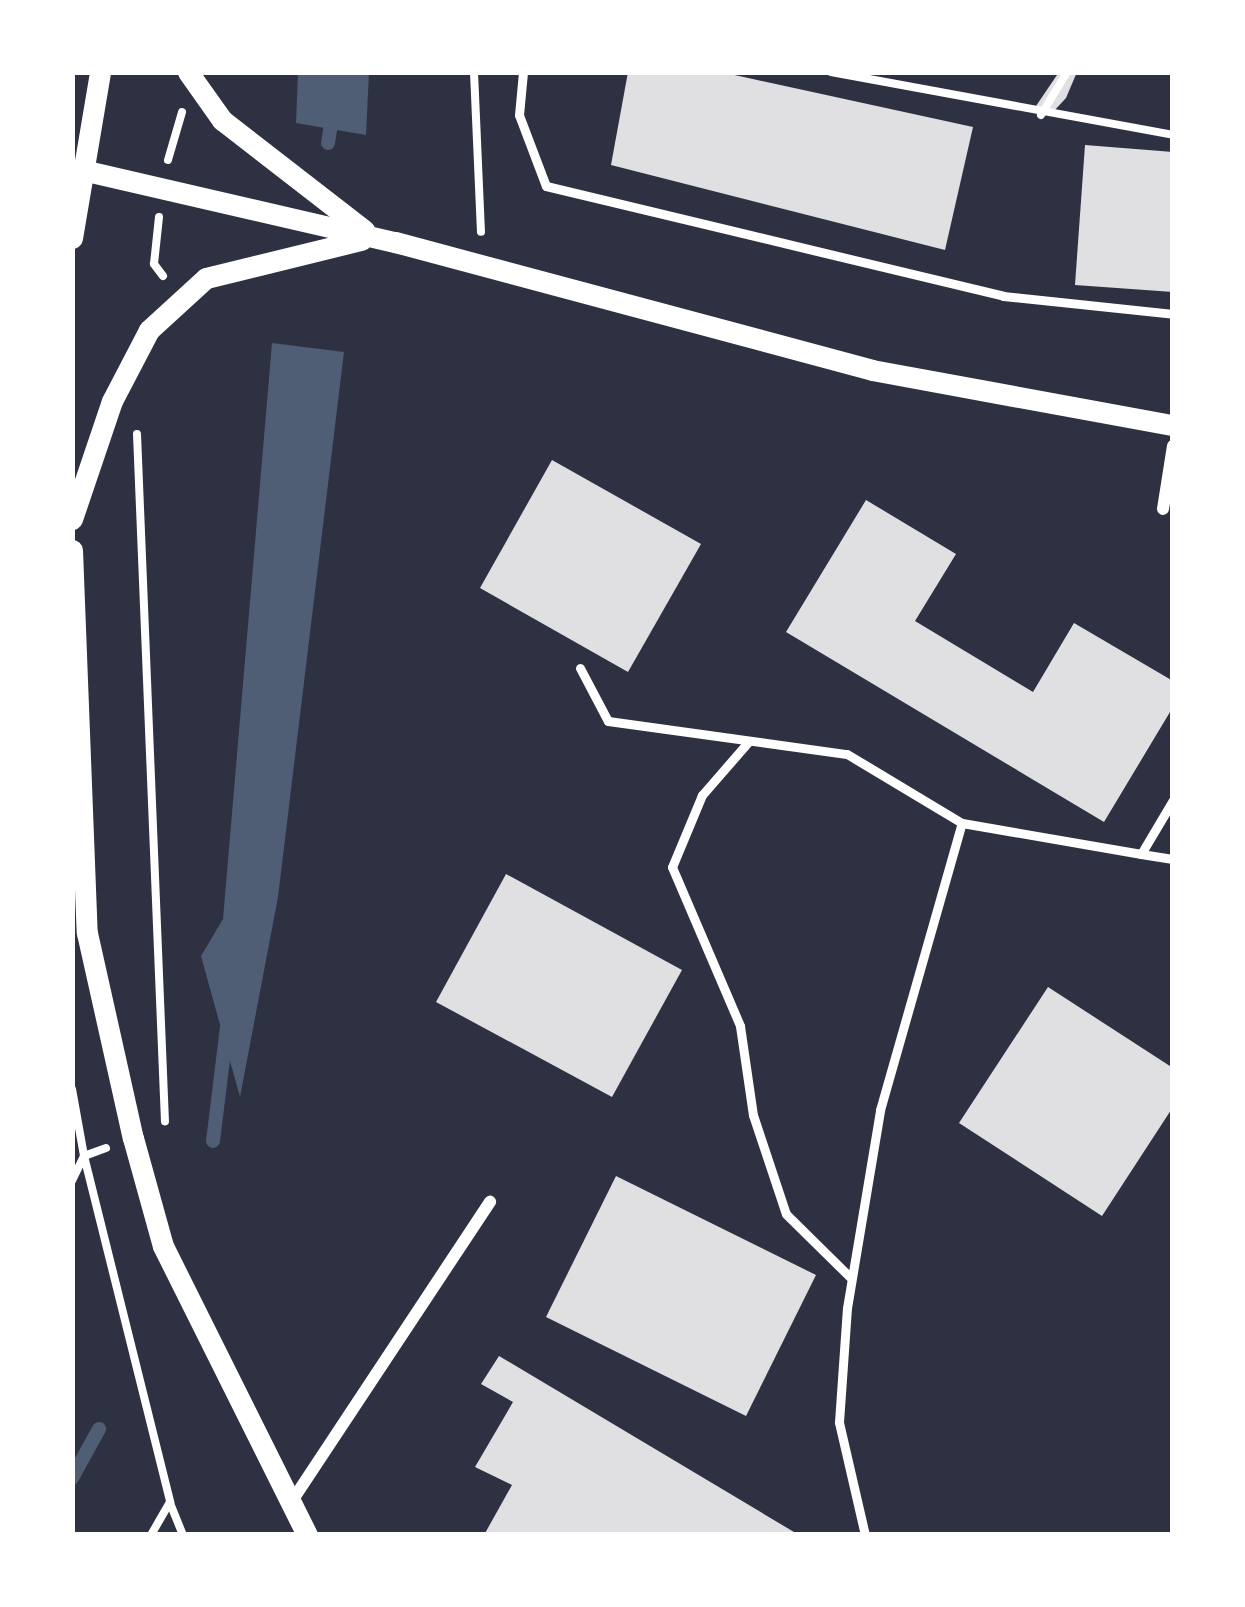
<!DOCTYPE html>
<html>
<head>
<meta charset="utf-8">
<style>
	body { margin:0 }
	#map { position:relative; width:1245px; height:1607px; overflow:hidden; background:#2d3142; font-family:"Space Grotesk",sans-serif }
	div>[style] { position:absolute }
	.water>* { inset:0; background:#4f5d75 }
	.stream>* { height:14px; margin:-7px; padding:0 7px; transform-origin:7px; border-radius:7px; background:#4f5d75 }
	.building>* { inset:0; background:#e0e0e3 }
	.path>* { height:8px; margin:-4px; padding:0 4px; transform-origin:4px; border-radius:4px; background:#fff }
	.service>* { height:9px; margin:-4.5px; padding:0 4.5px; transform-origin:4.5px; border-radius:4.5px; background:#fff }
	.minor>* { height:12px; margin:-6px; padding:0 6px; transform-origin:6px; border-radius:6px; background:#fff }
	.tertiary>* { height:21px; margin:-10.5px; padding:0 10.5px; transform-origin:10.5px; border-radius:10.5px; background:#fff }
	span { translate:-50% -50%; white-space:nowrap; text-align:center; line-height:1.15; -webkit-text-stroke:12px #fff; paint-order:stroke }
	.frame { position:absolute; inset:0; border:75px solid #fff; pointer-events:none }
</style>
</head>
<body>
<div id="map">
	<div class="water">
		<i style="clip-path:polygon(298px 72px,369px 72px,366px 135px,296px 123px)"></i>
		<i style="clip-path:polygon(272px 343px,344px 352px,278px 897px,240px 1097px,201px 956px,223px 919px)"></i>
	</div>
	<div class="stream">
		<i style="left:328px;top:143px;width:30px;rotate:-81deg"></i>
		<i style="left:213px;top:1141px;width:115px;rotate:-83deg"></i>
		<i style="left:72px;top:1478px;width:56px;rotate:-61.1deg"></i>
	</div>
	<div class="building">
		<i style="clip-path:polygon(628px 72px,721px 72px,973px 127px,945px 250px,611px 165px)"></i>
		<i style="clip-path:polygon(1059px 72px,1077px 72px,1066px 98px,1053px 112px,1034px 109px)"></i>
		<i style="clip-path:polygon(1085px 145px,1173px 152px,1173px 292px,1075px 285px)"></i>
		<i style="clip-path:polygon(552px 460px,701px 544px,628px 672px,480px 588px)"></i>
		<i style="clip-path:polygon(866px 500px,956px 554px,915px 621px,1033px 692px,1074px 623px,1173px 681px,1173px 707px,1104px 822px,786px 632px)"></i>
		<i style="clip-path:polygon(506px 874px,682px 970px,612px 1097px,436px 1002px)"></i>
		<i style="clip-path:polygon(1048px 987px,1173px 1068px,1173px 1107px,1102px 1216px,959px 1123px)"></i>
		<i style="clip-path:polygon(616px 1176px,816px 1275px,746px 1416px,546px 1317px)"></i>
		<i style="clip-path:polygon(499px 1356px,799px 1535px,484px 1535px,512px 1485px,475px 1467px,513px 1402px,481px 1384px)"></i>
	</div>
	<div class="path">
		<i style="left:474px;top:72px;width:160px;rotate:87.5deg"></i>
		<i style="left:831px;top:72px;width:348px;rotate:10.4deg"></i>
		<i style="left:1041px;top:115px;width:50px;rotate:-58.8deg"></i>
		<i style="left:168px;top:160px;width:50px;rotate:-73.7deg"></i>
		<i style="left:159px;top:217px;width:47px;rotate:96.1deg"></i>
		<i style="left:154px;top:264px;width:15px;rotate:53deg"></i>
		<i style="left:137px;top:434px;width:688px;rotate:87.67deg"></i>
		<i style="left:72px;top:1089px;width:68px;rotate:79.8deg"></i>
		<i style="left:84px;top:1156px;width:28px;rotate:116deg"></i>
		<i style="left:106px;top:1148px;width:23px;rotate:160deg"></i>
		<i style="left:84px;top:1156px;width:357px;rotate:76deg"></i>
		<i style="left:170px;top:1502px;width:38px;rotate:120deg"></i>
		<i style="left:170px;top:1503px;width:35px;rotate:68deg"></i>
	</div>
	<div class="service">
		<i style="left:523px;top:72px;width:43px;rotate:95.3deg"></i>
		<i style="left:519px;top:115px;width:76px;rotate:69.2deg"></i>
		<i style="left:546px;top:186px;width:470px;rotate:13.5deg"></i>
		<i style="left:1003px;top:296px;width:171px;rotate:6deg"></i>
		<i style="left:580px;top:668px;width:60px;rotate:62.2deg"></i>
		<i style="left:608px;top:721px;width:241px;rotate:7.9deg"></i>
		<i style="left:847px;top:754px;width:134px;rotate:31deg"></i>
		<i style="left:749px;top:741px;width:72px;rotate:131deg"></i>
		<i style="left:702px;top:795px;width:78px;rotate:112.6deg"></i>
		<i style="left:672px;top:867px;width:173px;rotate:66.8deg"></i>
		<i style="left:740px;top:1026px;width:90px;rotate:81.7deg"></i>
		<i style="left:753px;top:1115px;width:104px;rotate:71.6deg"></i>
		<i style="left:786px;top:1214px;width:91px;rotate:44.6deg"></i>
		<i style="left:1141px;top:854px;width:32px;rotate:9deg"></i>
		<i style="left:865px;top:1535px;width:116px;rotate:-103deg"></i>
		<i style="left:839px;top:1422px;width:114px;rotate:-86deg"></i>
		<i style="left:847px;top:1308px;width:201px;rotate:-80.5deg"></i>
		<i style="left:880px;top:1110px;width:298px;rotate:-74.1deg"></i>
		<i style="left:962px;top:823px;width:182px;rotate:9.8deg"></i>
		<i style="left:1141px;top:854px;width:63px;rotate:-59.3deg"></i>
	</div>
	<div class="minor">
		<i style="left:1163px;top:509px;width:64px;rotate:-81deg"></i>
		<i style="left:292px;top:1501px;width:359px;rotate:-56.5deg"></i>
	</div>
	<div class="tertiary">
		<i style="left:188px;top:72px;width:59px;rotate:54.7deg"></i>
		<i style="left:222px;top:120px;width:180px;rotate:37.8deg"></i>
		<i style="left:78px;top:169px;width:325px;rotate:13deg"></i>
		<i style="left:395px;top:242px;width:494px;rotate:15deg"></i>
		<i style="left:872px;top:370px;width:306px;rotate:10.4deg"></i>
		<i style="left:72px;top:238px;width:168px;rotate:-80.4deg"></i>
		<i style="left:72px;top:519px;width:125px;rotate:-71.3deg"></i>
		<i style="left:112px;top:401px;width:80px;rotate:-62.5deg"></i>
		<i style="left:149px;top:330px;width:77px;rotate:-42.4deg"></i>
		<i style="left:206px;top:278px;width:160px;rotate:-13.8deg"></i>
		<i style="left:72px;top:550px;width:383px;rotate:87.8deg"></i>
		<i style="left:87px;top:933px;width:210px;rotate:77.4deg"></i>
		<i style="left:133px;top:1138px;width:112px;rotate:74.5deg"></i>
		<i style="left:163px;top:1246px;width:323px;rotate:63.5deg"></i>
	</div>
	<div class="frame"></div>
</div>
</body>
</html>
